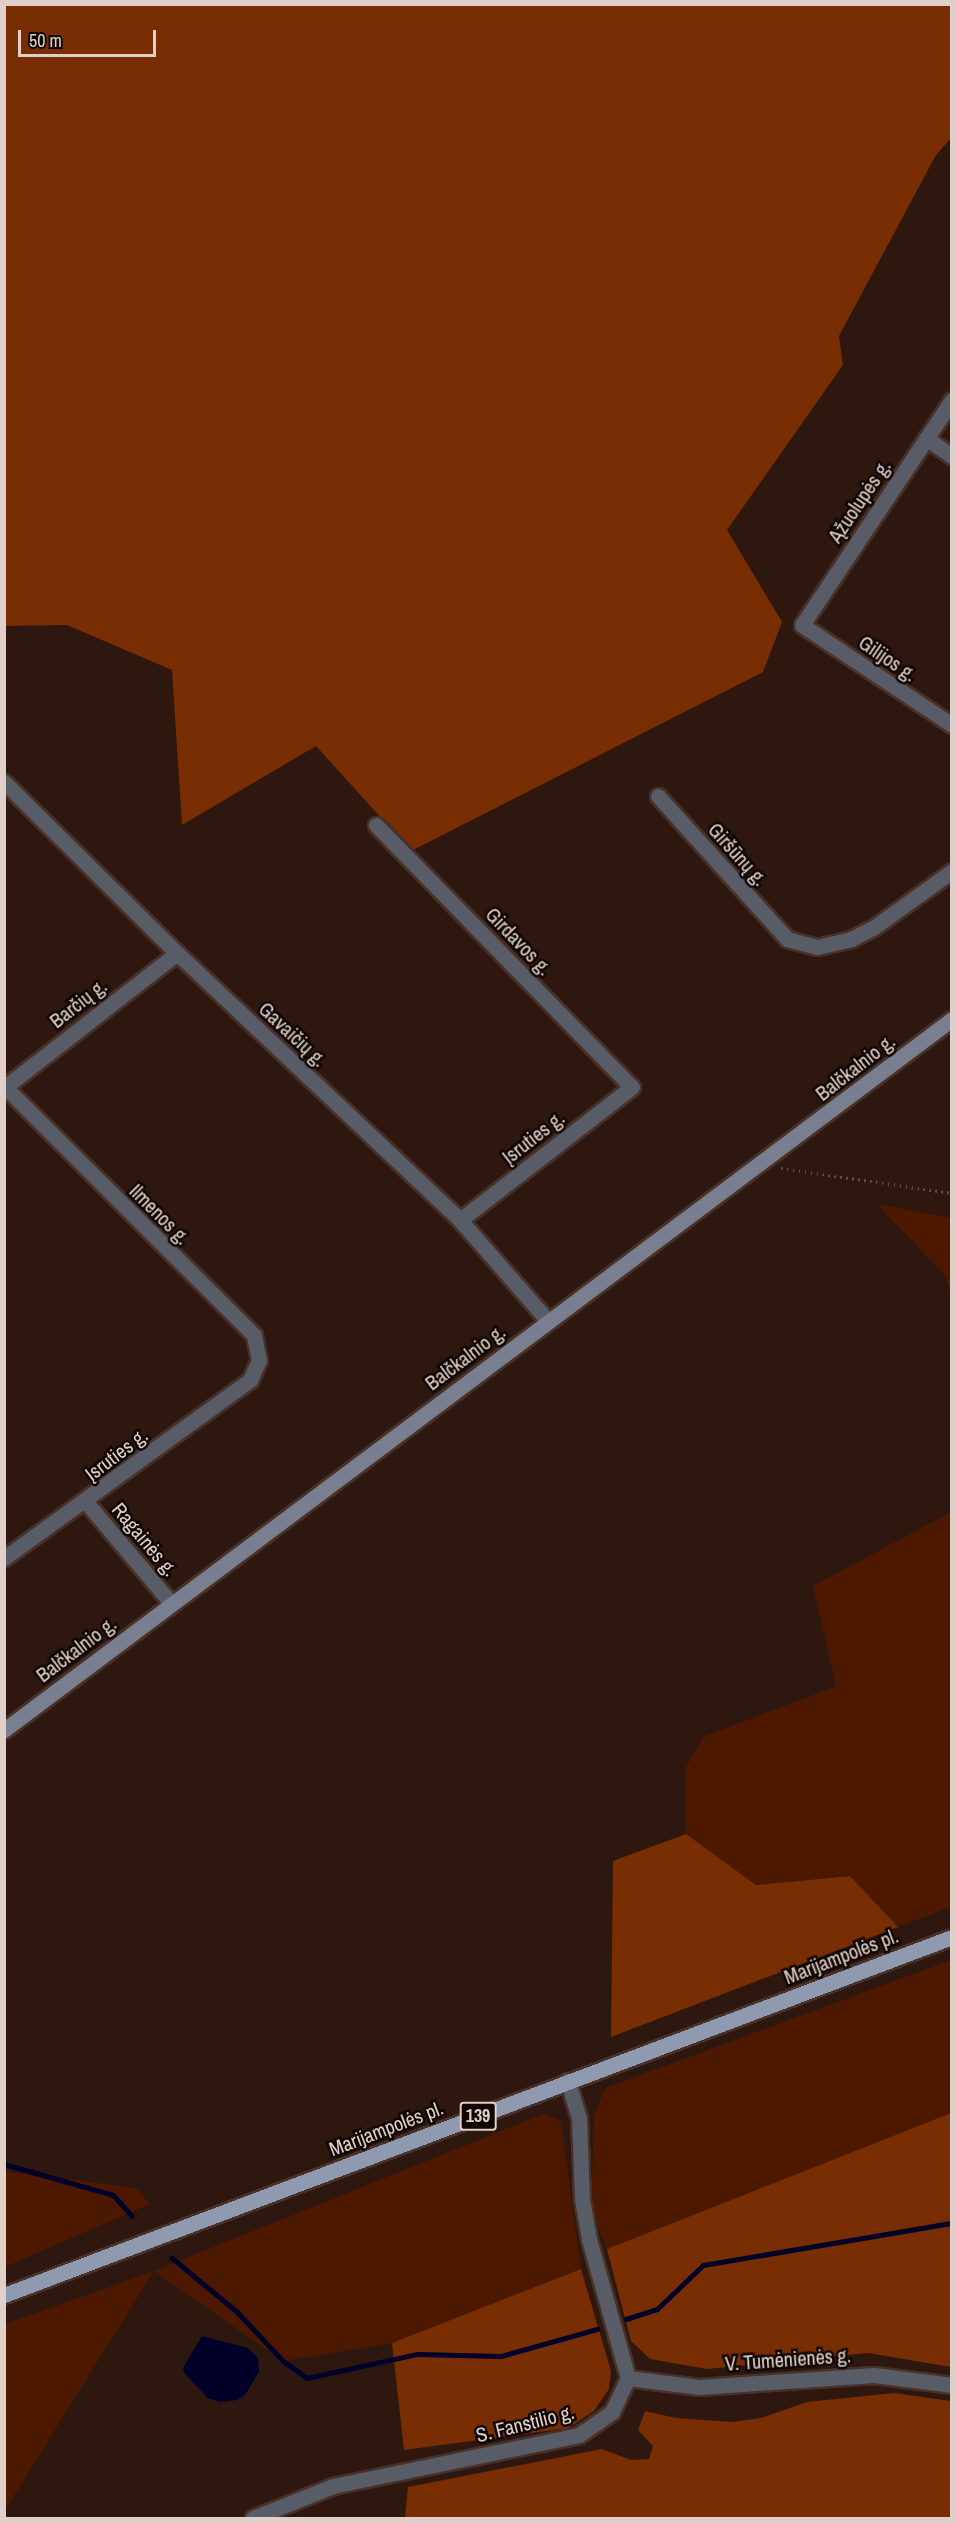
<!DOCTYPE html>
<html>
<head>
<meta charset="utf-8">
<style>
	body { margin:0 }
	#map { position:relative; width:956px; height:2523px; overflow:hidden; background:#2e170e; font-family:"Archivo Narrow",sans-serif }
	div>[style] { position:absolute }
	.green>* { inset:0; background:#4d1800 }
	.forest>* { inset:0; background:#792d03 }
	.water>* { inset:0; background:#010028 }
	.stream>* { height:5px; margin:-2.5px; padding:0 2.5px; transform-origin:2.5px; border-radius:2.5px; background:#010028 }
	.path>* { height:3px; margin-top:-1.5px; transform-origin:0; background:repeating-linear-gradient(90deg,#644f47 0 1.5px,transparent 0 6px) }
	.roads { filter:drop-shadow(2px 0 #473128) drop-shadow(-2px 0 #473128) drop-shadow(0 2px #473128) drop-shadow(0 -2px #473128) }
	.street>* { height:15px; margin:-7.5px; padding:0 7.5px; transform-origin:7.5px; border-radius:7.5px; background:#575c67 }
	.secondary>* { height:15px; margin:-7.5px; padding:0 7.5px; transform-origin:7.5px; border-radius:7.5px; background:#777f90 }
	.primary>* { height:15px; margin:-7.5px; padding:0 7.5px; transform-origin:7.5px; border-radius:7.5px; background:#8f9ab0 }
	span { translate:-50% -50%; white-space:nowrap; text-align:center; line-height:1.15; -webkit-text-stroke:5px #0f0603; paint-order:stroke }
	.shield-label span { padding:2px 4px; background:#0f0603; border:2px solid; border-radius:4px; -webkit-text-stroke-width:0 }
	.shield-label { font-size:18px; color:#e0d0c9; font-weight:700 }
	.street-label { font-size:20px; color:#e0d0c9 }
	.frame { position:absolute; inset:0; border:6px solid #e0d0c9; pointer-events:none }
	.scale { position:absolute; left:18px; top:30px; width:138px; height:27px; box-sizing:border-box; border:3px solid #e0d0c9; border-top:0; padding-left:8px; font-size:18px; line-height:21px; white-space:nowrap; color:#e0d0c9; -webkit-text-stroke:4px #0f0603; paint-order:stroke }
</style>
</head>
<body>
<div id="map">
	<div class="green">
		<i style="clip-path:polygon(877px 1204px,951px 1218px,951px 1293px,945px 1275px)"></i>
		<i style="clip-path:polygon(951px 1512px,951px 1907px,898px 1927px,850px 1876px,756px 1885px,686px 1834px,686px 1767px,703px 1737px,836px 1686px,813px 1586px)"></i>
		<i style="clip-path:polygon(951px 1960px,951px 2113px,607px 2249px,591px 2210px,594px 2115px,605px 2088px)"></i>
		<i style="clip-path:polygon(543px 2114px,561px 2121px,581px 2269px,392px 2343px,283px 2361px,154px 2271px,5px 2510px,5px 2324px,154px 2271px)"></i>
		<i style="clip-path:polygon(5px 2171px,136px 2188px,150px 2204px,5px 2267px)"></i>
	</div>
	<div class="forest">
		<i style="clip-path:polygon(4px 5px,951px 5px,951px 138px,936px 155px,839px 336px,843px 365px,727px 530px,782px 622px,763px 672px,411px 851px,316px 746px,182px 825px,172px 670px,67px 625px,5px 626px)"></i>
		<i style="clip-path:polygon(686px 1834px,756px 1885px,850px 1876px,898px 1927px,611px 2037px,613px 1861px)"></i>
		<i style="clip-path:polygon(951px 2113px,951px 2367px,868px 2353px,707px 2369px,650px 2359px,631px 2341px,607px 2249px)"></i>
		<i style="clip-path:polygon(581px 2269px,611px 2371px,609px 2389px,594px 2411px,568px 2428px,404px 2450px,392px 2343px)"></i>
		<i style="clip-path:polygon(894px 2393px,951px 2401px,951px 2518px,405px 2518px,408px 2487px,602px 2449px,631px 2460px,649px 2459px,653px 2446px,638px 2430px,645px 2411px,676px 2418px,732px 2422px,761px 2418px,807px 2402px)"></i>
	</div>
	<div class="water">
		<i style="clip-path:polygon(202px 2336px,248px 2348px,258px 2358px,259px 2372px,245px 2395px,237px 2400px,220px 2402px,208px 2398px,185px 2374px,183px 2368px)"></i>
	</div>
	<div class="stream">
		<i style="left:4px;top:2164px;width:113px;rotate:15.9deg"></i>
		<i style="left:113px;top:2195px;width:28px;rotate:48deg"></i>
		<i style="left:172px;top:2258px;width:85px;rotate:39.7deg"></i>
		<i style="left:237px;top:2312px;width:67px;rotate:46.8deg"></i>
		<i style="left:283px;top:2361px;width:29px;rotate:35deg"></i>
		<i style="left:307px;top:2378px;width:113px;rotate:-12.3deg"></i>
		<i style="left:417px;top:2354px;width:84px;rotate:1.4deg"></i>
		<i style="left:501px;top:2356px;width:100px;rotate:-15.7deg"></i>
		<i style="left:626px;top:2319px;width:33px;rotate:-18deg"></i>
		<i style="left:657px;top:2309px;width:64px;rotate:-43.7deg"></i>
		<i style="left:703px;top:2265px;width:253px;rotate:-9.6deg"></i>
	</div>
	<div class="path">
		<i style="left:781px;top:1168px;width:173px;rotate:8.3deg"></i>
	</div>
	<div class="roads">
		<div class="street">
			<i style="left:952px;top:400px;width:270px;rotate:123.7deg"></i>
			<i style="left:802px;top:625px;width:180px;rotate:33.7deg"></i>
			<i style="left:926px;top:438px;width:32px;rotate:35deg"></i>
			<i style="left:4px;top:782px;width:243px;rotate:44.7deg"></i>
			<i style="left:177px;top:953px;width:389px;rotate:43.3deg"></i>
			<i style="left:460px;top:1220px;width:134px;rotate:48.9deg"></i>
			<i style="left:658px;top:796px;width:193px;rotate:47.9deg"></i>
			<i style="left:787px;top:939px;width:31px;rotate:15deg"></i>
			<i style="left:817px;top:947px;width:35px;rotate:-13deg"></i>
			<i style="left:851px;top:939px;width:25px;rotate:-27deg"></i>
			<i style="left:873px;top:928px;width:97px;rotate:-35.8deg"></i>
			<i style="left:376px;top:825px;width:366px;rotate:45.7deg"></i>
			<i style="left:632px;top:1087px;width:217px;rotate:142.3deg"></i>
			<i style="left:4px;top:1086px;width:353px;rotate:44.9deg"></i>
			<i style="left:254px;top:1335px;width:25px;rotate:79deg"></i>
			<i style="left:259px;top:1360px;width:22px;rotate:114deg"></i>
			<i style="left:250px;top:1380px;width:304px;rotate:144.1deg"></i>
			<i style="left:5px;top:1087px;width:218px;rotate:-37.9deg"></i>
			<i style="left:86px;top:1502px;width:133px;rotate:49.9deg"></i>
			<i style="left:628px;top:2378px;width:72px;rotate:7.2deg"></i>
			<i style="left:699px;top:2387px;width:175px;rotate:-3.9deg"></i>
			<i style="left:874px;top:2375px;width:79px;rotate:7.3deg"></i>
			<i style="left:253px;top:2518px;width:86px;rotate:-21.8deg"></i>
			<i style="left:333px;top:2486px;width:251px;rotate:-11.7deg"></i>
			<i style="left:579px;top:2435px;width:40px;rotate:-34.9deg"></i>
			<i style="left:612px;top:2412px;width:38px;rotate:-65deg"></i>
			<i style="left:628px;top:2378px;width:144px;rotate:-105.7deg"></i>
			<i style="left:589px;top:2239px;width:41px;rotate:-99.9deg"></i>
			<i style="left:582px;top:2199px;width:81px;rotate:-92.1deg"></i>
			<i style="left:579px;top:2118px;width:39px;rotate:-107deg"></i>
		</div>
		<div class="secondary">
			<i style="left:4px;top:1730px;width:1185px;rotate:-36.87deg"></i>
		</div>
		<div class="primary">
			<i style="left:4px;top:2295px;width:1013px;rotate:-20.69deg"></i>
		</div>
	</div>
	<div class="shield-label">
		<span style="left:478px;top:2116px">139</span>
	</div>
	<div class="street-label">
		<span style="left:859px;top:501px;rotate:-56deg">Ąžuolupės g.</span>
		<span style="left:888px;top:658px;rotate:34deg">Gilijos g.</span>
		<span style="left:738px;top:854px;rotate:48deg">Giršūnų g.</span>
		<span style="left:519px;top:941px;rotate:46deg">Girdavos g.</span>
		<span style="left:78px;top:1003px;rotate:-38deg">Barčių g.</span>
		<span style="left:293px;top:1034px;rotate:43deg">Gavaičių g.</span>
		<span style="left:855px;top:1067px;rotate:-38deg">Balčkalnio g.</span>
		<span style="left:533px;top:1137px;rotate:-38deg">Įsruties g.</span>
		<span style="left:160px;top:1214px;rotate:45deg">Ilmenos g.</span>
		<span style="left:465px;top:1357px;rotate:-37deg">Balčkalnio g.</span>
		<span style="left:116px;top:1454px;rotate:-37deg">Įsruties g.</span>
		<span style="left:145px;top:1539px;rotate:50deg">Ragainės g.</span>
		<span style="left:76px;top:1649px;rotate:-37deg">Balčkalnio g.</span>
		<span style="left:841px;top:1956px;rotate:-21deg">Marijampolės pl.</span>
		<span style="left:386px;top:2128px;rotate:-21deg">Marijampolės pl.</span>
		<span style="left:788px;top:2359px;rotate:-4deg">V. Tumėnienės g.</span>
		<span style="left:525px;top:2423px;rotate:-14deg">S. Fanstilio g.</span>
	</div>
	<div class="frame"></div>
	<div class="scale">50 m</div>
</div>
</body>
</html>
